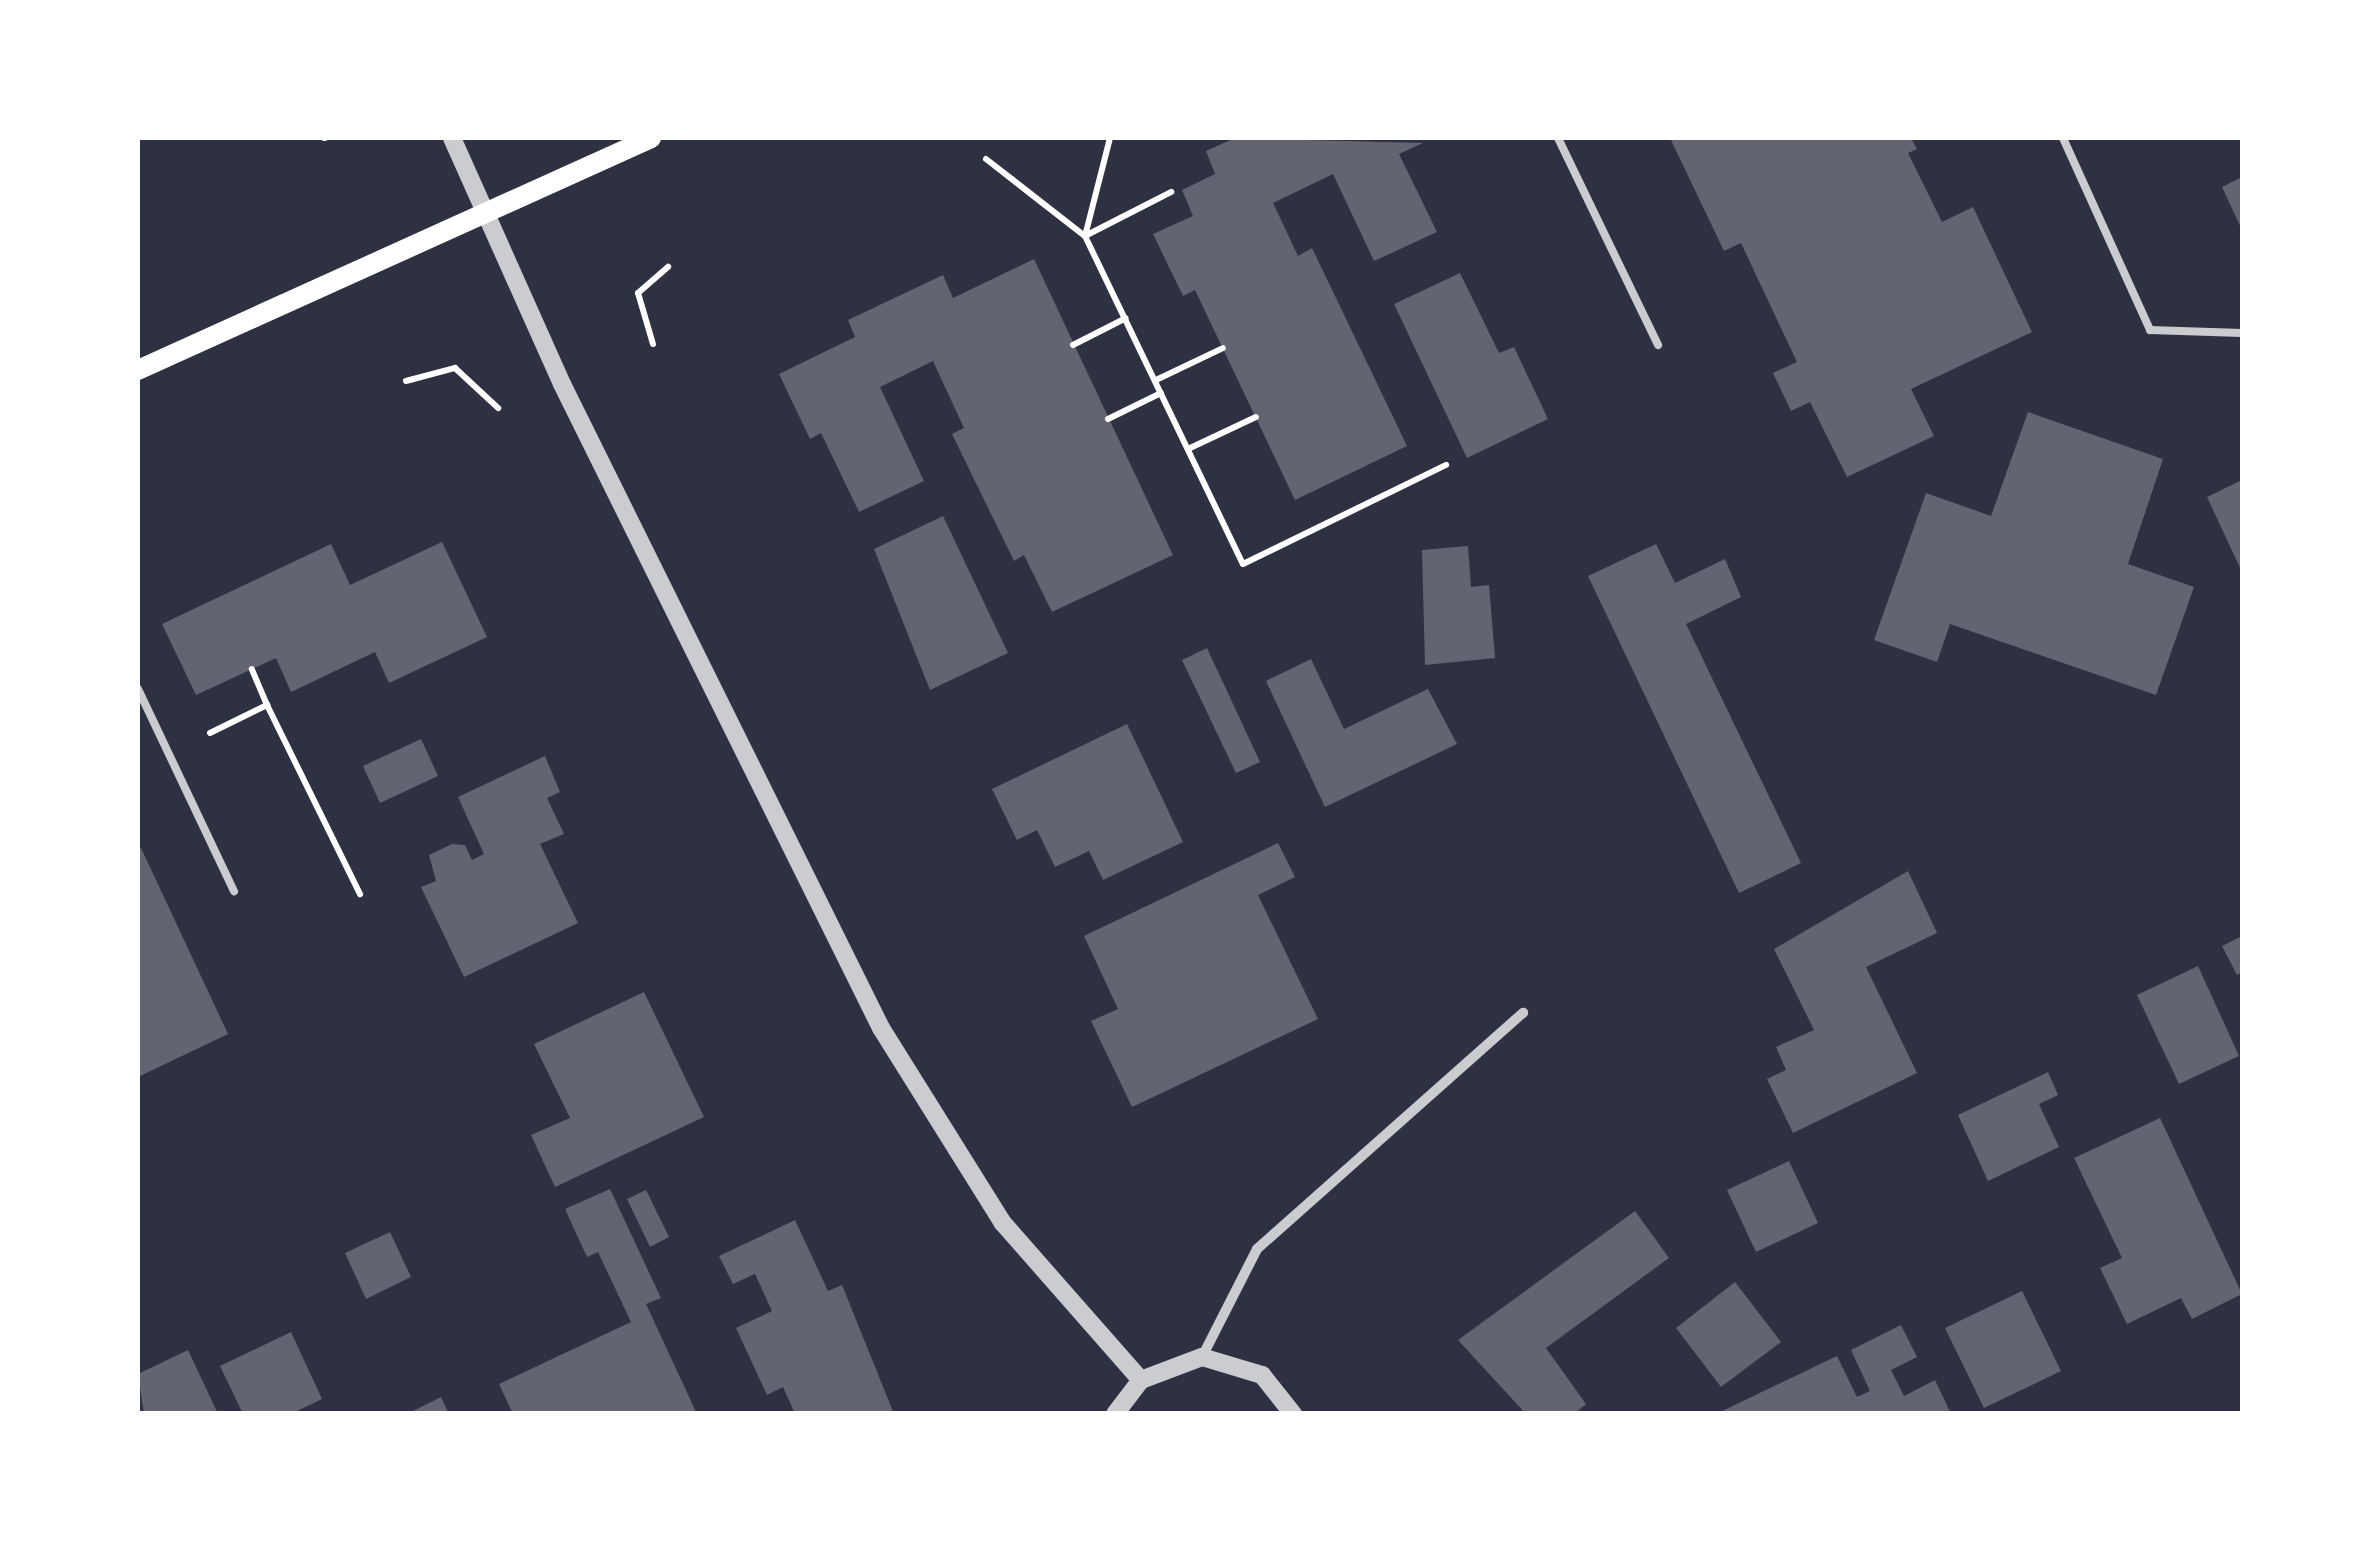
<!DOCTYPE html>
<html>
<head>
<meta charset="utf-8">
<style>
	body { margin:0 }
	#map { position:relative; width:2380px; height:1551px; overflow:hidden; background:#2d3142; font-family:Jost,sans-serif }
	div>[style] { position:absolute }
	.building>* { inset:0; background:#626471 }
	.path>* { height:6px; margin:-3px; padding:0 3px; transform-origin:3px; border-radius:3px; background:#fff }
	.service>* { height:8px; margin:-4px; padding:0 4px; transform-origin:4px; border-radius:4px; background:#caccd0 }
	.minor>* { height:10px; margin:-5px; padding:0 5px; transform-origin:5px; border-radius:5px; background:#caccd0 }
	.tertiary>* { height:18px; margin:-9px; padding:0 9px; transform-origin:9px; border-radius:9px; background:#caccd0 }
	.secondary>* { height:20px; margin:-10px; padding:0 10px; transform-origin:10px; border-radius:10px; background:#fff }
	span { translate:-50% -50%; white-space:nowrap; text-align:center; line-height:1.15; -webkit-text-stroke:8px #fff; paint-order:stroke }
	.frame { position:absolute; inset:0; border:140px solid #fff; pointer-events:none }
</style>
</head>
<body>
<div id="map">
	<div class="building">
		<i style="clip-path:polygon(1235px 138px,1423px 143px,1399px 154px,1437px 232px,1374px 261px,1333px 174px,1273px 203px,1298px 256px,1312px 248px,1407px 446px,1295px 500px,1195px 290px,1183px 296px,1153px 234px,1193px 216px,1182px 190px,1215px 174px,1206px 151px)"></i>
		<i style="clip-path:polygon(1670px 138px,1911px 138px,1917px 149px,1908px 153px,1942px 222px,1973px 207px,2032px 332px,1911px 389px,1934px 436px,1847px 477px,1810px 402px,1791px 411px,1773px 373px,1797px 362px,1741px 243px,1724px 251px)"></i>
		<i style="clip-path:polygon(2242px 177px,2242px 230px,2222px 187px)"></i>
		<i style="clip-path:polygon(1034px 259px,1173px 555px,1052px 612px,1024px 555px,1014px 561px,952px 434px,964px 428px,933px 361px,880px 387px,924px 481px,859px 512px,821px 433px,810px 439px,779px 374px,855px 337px,848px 320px,943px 275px,953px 298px)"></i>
		<i style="clip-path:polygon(1460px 273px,1499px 353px,1514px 347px,1548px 419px,1467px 458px,1394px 304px)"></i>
		<i style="clip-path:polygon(2028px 412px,2163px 459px,2128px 564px,2194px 587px,2156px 695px,1950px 624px,1937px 662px,1874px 640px,1926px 493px,1991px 516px)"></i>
		<i style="clip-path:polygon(2242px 480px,2242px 572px,2207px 497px)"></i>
		<i style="clip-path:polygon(943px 516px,1008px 653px,930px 690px,874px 549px)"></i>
		<i style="clip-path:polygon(442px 542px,487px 637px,389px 683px,375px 652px,291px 692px,276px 658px,196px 695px,162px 624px,331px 544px,350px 585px)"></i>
		<i style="clip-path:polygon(1656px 544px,1675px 583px,1725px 559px,1741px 597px,1686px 624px,1801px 863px,1739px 893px,1588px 576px)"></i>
		<i style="clip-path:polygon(1468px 546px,1471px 587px,1489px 585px,1495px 658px,1425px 665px,1422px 550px)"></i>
		<i style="clip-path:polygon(1207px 648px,1260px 762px,1236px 773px,1182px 660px)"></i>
		<i style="clip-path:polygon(1311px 659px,1344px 729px,1428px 689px,1457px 744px,1325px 807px,1266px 681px)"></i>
		<i style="clip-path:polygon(1127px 724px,1183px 842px,1103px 880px,1089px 851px,1055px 867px,1037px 830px,1017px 840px,992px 789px)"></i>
		<i style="clip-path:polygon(421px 739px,438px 776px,380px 803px,363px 766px)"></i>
		<i style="clip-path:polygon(545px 756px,560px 792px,547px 798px,564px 834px,540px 844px,578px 923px,464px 977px,421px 887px,436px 881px,429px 855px,452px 844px,465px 845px,472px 860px,484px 854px,458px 797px)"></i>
		<i style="clip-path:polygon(1278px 843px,1295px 877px,1258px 895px,1318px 1019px,1132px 1107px,1091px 1021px,1118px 1009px,1084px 936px)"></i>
		<i style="clip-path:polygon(141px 848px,228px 1034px,138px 1077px,138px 850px)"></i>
		<i style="clip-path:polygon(1908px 871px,1937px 933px,1866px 967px,1917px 1073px,1793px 1133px,1767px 1079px,1786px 1070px,1776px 1047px,1814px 1030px,1774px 949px)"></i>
		<i style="clip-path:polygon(2242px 936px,2242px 972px,2237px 975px,2222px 946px)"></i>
		<i style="clip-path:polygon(2198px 966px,2239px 1056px,2179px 1084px,2137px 995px)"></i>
		<i style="clip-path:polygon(644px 992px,704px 1117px,555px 1187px,531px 1135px,570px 1118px,534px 1044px)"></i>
		<i style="clip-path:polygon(2048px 1072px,2058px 1095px,2039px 1104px,2059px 1147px,1988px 1181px,1958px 1115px)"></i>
		<i style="clip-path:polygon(2160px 1118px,2242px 1294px,2192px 1319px,2181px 1298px,2127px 1324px,2100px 1268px,2122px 1258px,2074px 1158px)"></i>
		<i style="clip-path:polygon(1789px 1161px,1818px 1223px,1756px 1252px,1727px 1190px)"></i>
		<i style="clip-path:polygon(610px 1189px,661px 1298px,646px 1304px,697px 1414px,513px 1414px,499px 1384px,631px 1322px,598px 1252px,587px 1257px,565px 1209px)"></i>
		<i style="clip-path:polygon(646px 1190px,669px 1237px,650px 1247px,627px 1199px)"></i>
		<i style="clip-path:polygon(1635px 1211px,1669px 1258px,1546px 1348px,1586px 1404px,1574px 1414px,1526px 1414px,1458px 1340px)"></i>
		<i style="clip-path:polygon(795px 1220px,828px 1291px,842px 1285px,894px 1414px,795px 1414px,783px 1387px,767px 1395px,736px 1328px,772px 1311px,755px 1274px,733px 1284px,719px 1256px)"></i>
		<i style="clip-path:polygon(390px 1232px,411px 1277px,366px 1299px,345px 1253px)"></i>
		<i style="clip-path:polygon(1735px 1282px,1781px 1342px,1721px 1387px,1676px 1328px)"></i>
		<i style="clip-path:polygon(2022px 1291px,2061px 1371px,1984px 1408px,1945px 1328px)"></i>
		<i style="clip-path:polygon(1901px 1325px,1917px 1357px,1891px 1370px,1904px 1396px,1935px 1380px,1951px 1414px,1716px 1414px,1837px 1356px,1857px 1397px,1870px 1391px,1851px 1350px)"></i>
		<i style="clip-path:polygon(291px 1332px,322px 1399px,291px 1414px,243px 1414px,220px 1366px)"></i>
		<i style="clip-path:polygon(188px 1350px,218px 1414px,144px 1414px,138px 1374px)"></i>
		<i style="clip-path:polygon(441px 1397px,449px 1414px,407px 1414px)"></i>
	</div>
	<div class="path">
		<i style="left:324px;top:138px;width:1px"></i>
		<i style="left:1110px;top:138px;width:101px;rotate:104.3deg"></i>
		<i style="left:1085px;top:236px;width:97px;rotate:-27.1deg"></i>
		<i style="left:986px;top:159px;width:125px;rotate:37.9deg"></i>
		<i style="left:1085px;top:236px;width:364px;rotate:64.3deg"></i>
		<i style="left:1243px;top:564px;width:226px;rotate:-26deg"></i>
		<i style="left:653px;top:344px;width:53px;rotate:-106.4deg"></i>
		<i style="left:638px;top:293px;width:40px;rotate:-41deg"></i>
		<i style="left:1073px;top:345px;width:59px;rotate:-27deg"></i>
		<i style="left:1156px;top:380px;width:74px;rotate:-25.5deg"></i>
		<i style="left:406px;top:381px;width:51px;rotate:-14.9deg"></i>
		<i style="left:455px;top:368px;width:59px;rotate:42.9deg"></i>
		<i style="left:1108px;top:419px;width:59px;rotate:-26.1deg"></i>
		<i style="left:1188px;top:449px;width:75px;rotate:-25.2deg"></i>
		<i style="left:267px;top:705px;width:211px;rotate:63.8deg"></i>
		<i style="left:210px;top:733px;width:64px;rotate:-26.2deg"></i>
		<i style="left:267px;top:705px;width:39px;rotate:-113deg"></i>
	</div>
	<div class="service">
		<i style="left:1558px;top:138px;width:230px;rotate:64.2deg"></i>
		<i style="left:2063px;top:138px;width:211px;rotate:65.6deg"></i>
		<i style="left:2150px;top:330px;width:92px;rotate:1.9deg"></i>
		<i style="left:138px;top:689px;width:224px;rotate:64.6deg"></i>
	</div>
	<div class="minor">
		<i style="left:1202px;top:1357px;width:121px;rotate:-63deg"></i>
		<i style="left:1257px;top:1249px;width:356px;rotate:-41.6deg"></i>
	</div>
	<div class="tertiary">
		<i style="left:452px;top:138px;width:269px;rotate:65.9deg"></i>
		<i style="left:562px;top:384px;width:719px;rotate:63.65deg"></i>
		<i style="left:881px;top:1028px;width:229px;rotate:58deg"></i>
		<i style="left:1002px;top:1222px;width:210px;rotate:48.7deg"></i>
		<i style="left:1115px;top:1414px;width:43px;rotate:-52.6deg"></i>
		<i style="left:1141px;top:1380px;width:65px;rotate:-20.7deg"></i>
		<i style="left:1202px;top:1357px;width:63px;rotate:16.7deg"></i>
		<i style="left:1262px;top:1375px;width:50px;rotate:51.5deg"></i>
	</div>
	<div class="secondary">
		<i style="left:138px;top:370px;width:563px;rotate:-24.33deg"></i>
	</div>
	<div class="frame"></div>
</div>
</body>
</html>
